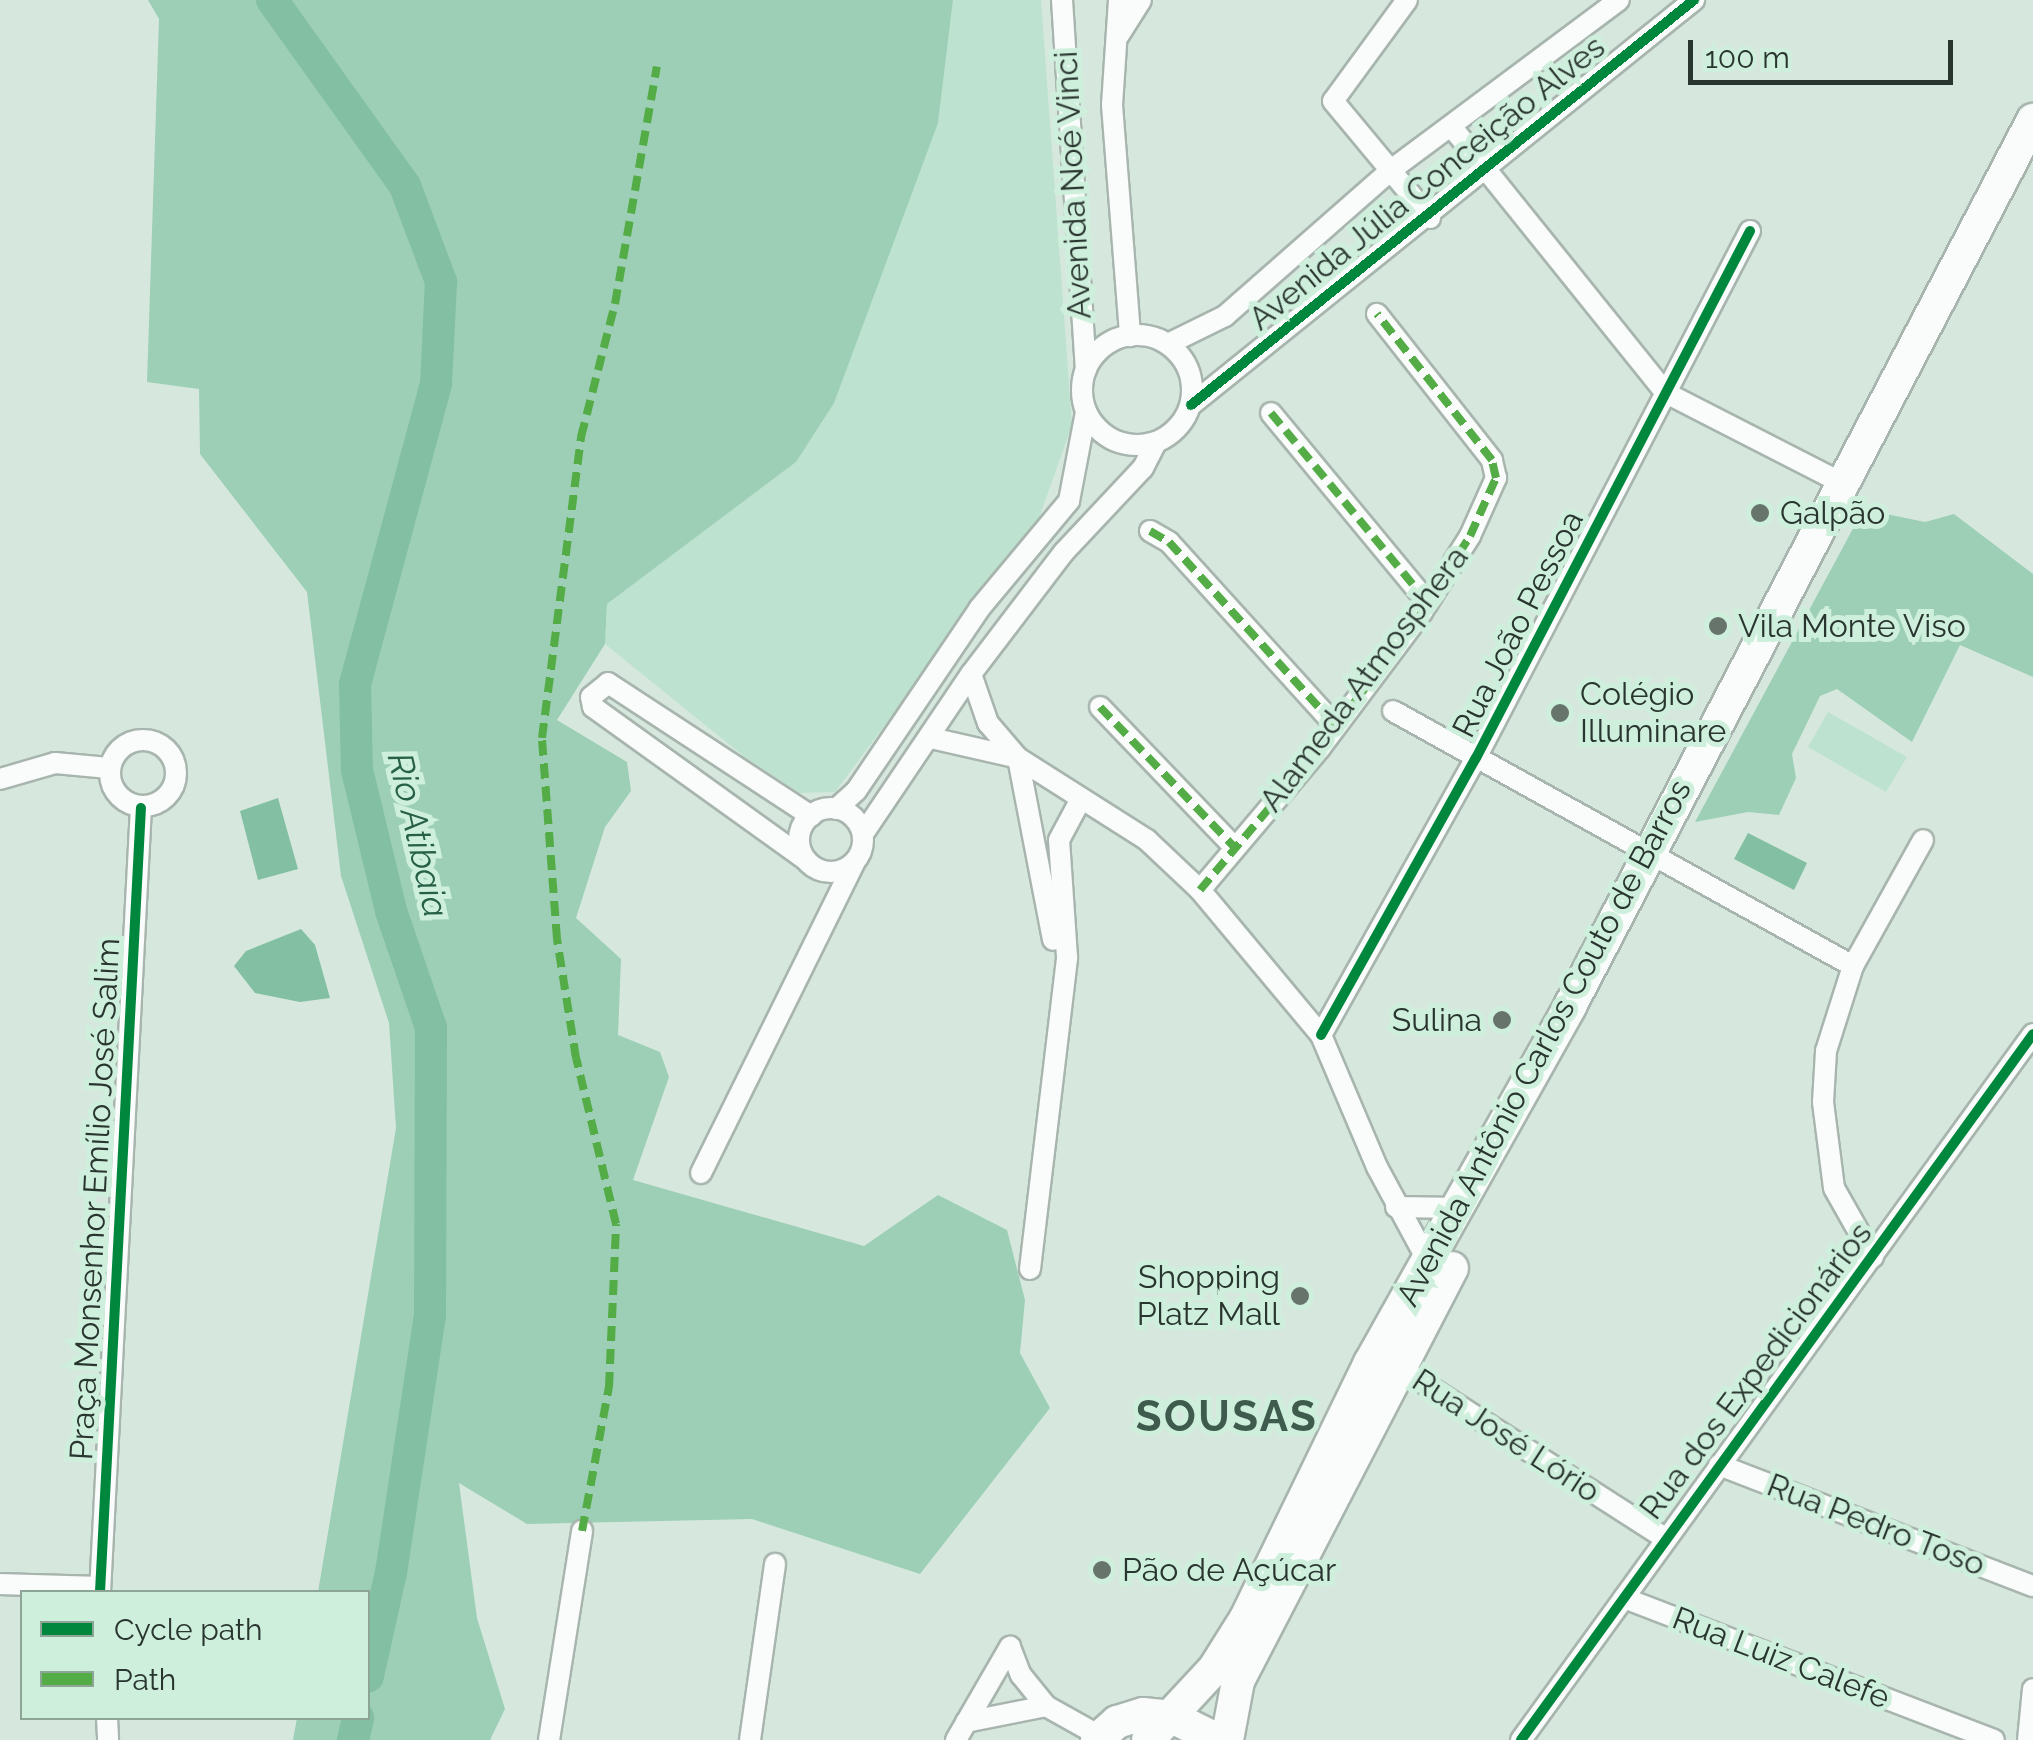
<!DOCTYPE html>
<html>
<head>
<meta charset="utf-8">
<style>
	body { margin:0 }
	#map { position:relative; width:2033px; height:1740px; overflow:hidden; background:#d6e8de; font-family:Raleway,sans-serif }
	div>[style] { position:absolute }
	.green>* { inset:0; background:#bde2cf }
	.forest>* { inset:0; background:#9ccfb6 }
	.water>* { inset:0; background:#83bfa2 }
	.river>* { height:32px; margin:-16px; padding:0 16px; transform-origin:16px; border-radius:16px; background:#83bfa2 }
	.roads { filter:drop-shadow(2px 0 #a8b5ae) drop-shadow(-2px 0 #a8b5ae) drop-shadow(0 2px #a8b5ae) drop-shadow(0 -2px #a8b5ae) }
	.minor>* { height:20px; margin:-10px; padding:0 10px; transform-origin:10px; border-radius:10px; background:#f9fcfa }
	.minor>.ring { margin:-10px; padding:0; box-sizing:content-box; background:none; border:20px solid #f9fcfa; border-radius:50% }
	.primary>* { height:32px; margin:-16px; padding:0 16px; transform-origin:16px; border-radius:16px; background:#f9fcfa }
	.quiet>* { height:8px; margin-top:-4px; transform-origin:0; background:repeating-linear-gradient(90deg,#53ac45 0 15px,transparent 0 23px) }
	.cycleway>* { height:10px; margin:-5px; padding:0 5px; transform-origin:5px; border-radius:5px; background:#00873e }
	.dots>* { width:28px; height:28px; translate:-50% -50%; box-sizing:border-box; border:5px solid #cfefdd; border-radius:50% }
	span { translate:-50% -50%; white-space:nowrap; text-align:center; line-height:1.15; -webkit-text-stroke:10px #cfefdd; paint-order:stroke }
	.street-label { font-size:32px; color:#29352f }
	.poi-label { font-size:32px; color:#29352f }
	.left { translate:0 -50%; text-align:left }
	.right { translate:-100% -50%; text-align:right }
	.water-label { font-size:35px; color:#266047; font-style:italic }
	.district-label { font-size:42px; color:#3f5b4d; font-weight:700; letter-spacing:2.5px }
	.legend { position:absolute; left:20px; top:1590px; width:350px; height:130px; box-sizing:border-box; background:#cfefdd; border:2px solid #8da597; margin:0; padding:12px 18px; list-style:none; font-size:30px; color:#29352f }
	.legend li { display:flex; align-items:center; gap:20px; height:50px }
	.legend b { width:50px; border:2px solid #8da597 }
	.scale { position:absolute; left:1688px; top:40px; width:265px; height:45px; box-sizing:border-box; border:5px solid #29352f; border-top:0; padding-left:12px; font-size:30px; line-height:35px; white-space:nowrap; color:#29352f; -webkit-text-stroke:8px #cfefdd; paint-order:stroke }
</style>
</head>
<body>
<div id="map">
	<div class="green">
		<i style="clip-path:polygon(953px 0,1041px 0,1072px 425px,1039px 518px,835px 792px,800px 793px,746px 758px,605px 644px,607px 604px,796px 462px,938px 123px)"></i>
		<i style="clip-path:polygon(1828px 712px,1907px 757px,1886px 792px,1808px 747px)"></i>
	</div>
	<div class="forest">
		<i style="clip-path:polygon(148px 0,953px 0,938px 123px,834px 403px,796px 462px,607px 604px,605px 644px,557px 720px,627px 762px,631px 791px,605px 827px,576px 918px,621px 959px,618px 1035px,660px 1052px,669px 1077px,633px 1180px,864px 1246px,938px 1195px,1007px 1230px,1025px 1300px,1020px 1353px,1050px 1408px,920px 1574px,752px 1519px,527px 1524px,459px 1483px,477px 1618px,505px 1709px,490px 1740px,293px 1740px,297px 1718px,368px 1718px,368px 1592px,318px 1592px,396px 1128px,389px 1023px,341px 876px,307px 592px,200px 454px,199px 389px,147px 382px,159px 19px)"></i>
		<i style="clip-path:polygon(1886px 514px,1925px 522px,1954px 514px,2033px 574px,2033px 677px,1960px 645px,1912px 742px,1837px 689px,1820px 696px,1792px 754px,1796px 778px,1779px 815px,1748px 812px,1695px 822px,1856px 523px)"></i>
	</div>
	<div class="water">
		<i style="clip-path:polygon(278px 798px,298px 869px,258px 880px,240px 811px)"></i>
		<i style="clip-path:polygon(1748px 833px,1807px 863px,1794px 890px,1734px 859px)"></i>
		<i style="clip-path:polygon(301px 929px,315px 945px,330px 998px,300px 1002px,255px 993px,234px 966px,246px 951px)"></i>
	</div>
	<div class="river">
		<i style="left:272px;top:0;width:229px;rotate:54.4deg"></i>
		<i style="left:405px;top:186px;width:103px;rotate:69.4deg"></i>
		<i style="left:441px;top:282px;width:102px;rotate:92.8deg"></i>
		<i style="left:436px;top:384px;width:311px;rotate:105.1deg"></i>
		<i style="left:355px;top:684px;width:86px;rotate:88.7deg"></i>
		<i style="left:357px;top:770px;width:145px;rotate:76.4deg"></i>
		<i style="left:391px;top:911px;width:124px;rotate:71.1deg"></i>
		<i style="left:431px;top:1028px;width:287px;rotate:90.2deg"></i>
		<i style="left:430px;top:1315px;width:260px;rotate:98.6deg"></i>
		<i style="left:391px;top:1572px;width:107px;rotate:102.5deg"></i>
		<i style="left:353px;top:1740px;width:23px;rotate:-77deg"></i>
	</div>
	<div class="roads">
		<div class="minor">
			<i style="left:1062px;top:0;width:371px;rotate:86.3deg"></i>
			<i style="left:1119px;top:0;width:105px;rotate:93.8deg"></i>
			<i style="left:1112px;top:105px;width:232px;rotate:85.5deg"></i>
			<i style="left:1407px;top:0;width:125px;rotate:126.2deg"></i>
			<i style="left:1333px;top:101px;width:152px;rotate:50.3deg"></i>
			<i style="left:1119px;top:35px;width:41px;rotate:-57.8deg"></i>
			<i style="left:1451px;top:126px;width:343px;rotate:51.2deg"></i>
			<i style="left:1666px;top:393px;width:200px;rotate:27.1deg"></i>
			<i class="ring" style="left:1082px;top:335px;width:90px;height:90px"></i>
			<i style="left:1168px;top:344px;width:64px;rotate:-26.2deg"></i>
			<i style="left:1225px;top:316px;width:221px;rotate:-41.3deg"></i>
			<i style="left:1391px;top:170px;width:284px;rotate:-36.7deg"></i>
			<i style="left:1191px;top:405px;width:646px;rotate:-38.84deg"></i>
			<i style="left:1271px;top:413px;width:246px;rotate:50.4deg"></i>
			<i style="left:1150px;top:531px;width:22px;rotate:30deg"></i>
			<i style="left:1169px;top:542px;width:248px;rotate:47.8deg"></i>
			<i style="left:971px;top:674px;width:52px;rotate:70.9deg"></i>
			<i style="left:988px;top:723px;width:46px;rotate:49.4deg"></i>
			<i style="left:1018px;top:758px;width:185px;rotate:79.1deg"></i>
			<i style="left:1100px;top:707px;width:195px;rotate:46.2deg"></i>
			<i style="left:1393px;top:711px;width:526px;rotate:29deg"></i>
			<i style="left:931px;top:738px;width:89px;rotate:12.9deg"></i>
			<i style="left:1018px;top:758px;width:153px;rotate:32.4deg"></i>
			<i style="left:1147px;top:840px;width:73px;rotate:43.3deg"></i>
			<i style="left:1200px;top:890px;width:189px;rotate:50.2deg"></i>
			<i style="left:1321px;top:1035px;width:143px;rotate:67deg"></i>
			<i style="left:1377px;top:1167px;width:111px;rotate:61.6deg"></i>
			<i class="ring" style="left:110px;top:740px;width:46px;height:46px"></i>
			<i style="left:0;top:779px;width:57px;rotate:-16.2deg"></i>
			<i style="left:55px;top:763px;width:54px;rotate:5.3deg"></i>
			<i class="ring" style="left:799px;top:808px;width:44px;height:44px"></i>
			<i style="left:836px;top:809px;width:27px;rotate:-42deg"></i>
			<i style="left:856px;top:791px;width:220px;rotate:-55.9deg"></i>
			<i style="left:979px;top:609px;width:141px;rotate:-50.2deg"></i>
			<i style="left:1069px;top:501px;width:91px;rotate:-79.2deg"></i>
			<i style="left:863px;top:834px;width:193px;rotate:-56deg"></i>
			<i style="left:971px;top:674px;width:153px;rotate:-52.7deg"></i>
			<i style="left:1064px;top:552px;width:115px;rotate:-46.8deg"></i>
			<i style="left:1143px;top:468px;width:29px;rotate:-63deg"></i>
			<i style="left:806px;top:860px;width:262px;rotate:-144.3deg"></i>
			<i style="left:593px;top:707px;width:10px;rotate:-101deg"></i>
			<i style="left:591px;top:697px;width:22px;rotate:-39deg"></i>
			<i style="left:608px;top:683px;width:243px;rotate:33.2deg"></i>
			<i style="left:1200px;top:890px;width:186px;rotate:-49.8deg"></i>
			<i style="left:1320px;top:748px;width:170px;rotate:-53.1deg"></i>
			<i style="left:1422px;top:612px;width:90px;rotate:-57.7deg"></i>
			<i style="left:1470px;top:536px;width:64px;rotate:-65.9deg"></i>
			<i style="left:1496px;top:478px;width:18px;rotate:-103deg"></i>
			<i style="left:1492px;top:460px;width:186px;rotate:-128.2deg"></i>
			<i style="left:1321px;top:1035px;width:317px;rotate:-60.8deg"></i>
			<i style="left:1476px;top:758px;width:594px;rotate:-62.53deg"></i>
			<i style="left:701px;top:1173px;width:346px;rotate:-63.7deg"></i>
			<i style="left:1396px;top:1207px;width:64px;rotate:0.9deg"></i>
			<i style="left:1873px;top:1257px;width:79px;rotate:-119.5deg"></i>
			<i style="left:1834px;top:1188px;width:87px;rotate:-97.3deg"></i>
			<i style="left:1823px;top:1102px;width:51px;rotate:-86.6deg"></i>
			<i style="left:1826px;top:1051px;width:89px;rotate:-72.4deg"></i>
			<i style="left:1853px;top:966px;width:144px;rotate:-60.9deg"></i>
			<i style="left:1030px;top:1269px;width:314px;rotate:-83.2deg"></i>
			<i style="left:1067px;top:957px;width:117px;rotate:-93.9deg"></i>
			<i style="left:1059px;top:840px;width:47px;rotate:-61.8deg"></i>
			<i style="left:1400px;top:1368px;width:313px;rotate:32.7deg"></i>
			<i style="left:1719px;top:1465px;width:337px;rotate:21.1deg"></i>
			<i style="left:0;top:1584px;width:100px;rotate:1.7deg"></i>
			<i style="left:100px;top:1592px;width:785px;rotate:-87.01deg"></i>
			<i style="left:1624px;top:1598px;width:396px;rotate:21deg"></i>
			<i style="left:1010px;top:1647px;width:30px;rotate:69deg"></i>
			<i style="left:1021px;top:1675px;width:40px;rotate:51deg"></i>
			<i style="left:1046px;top:1706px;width:60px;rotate:29.1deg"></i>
			<i style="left:107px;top:1718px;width:22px;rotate:87deg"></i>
			<i style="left:966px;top:1722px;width:82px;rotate:-11.3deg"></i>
			<i style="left:549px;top:1740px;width:212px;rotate:-81deg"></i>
			<i style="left:750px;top:1740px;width:178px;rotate:-81.9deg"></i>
			<i style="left:956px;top:1740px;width:108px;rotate:-59.9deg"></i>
			<i style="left:1521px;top:1740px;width:872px;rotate:-54.05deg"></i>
			<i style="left:2028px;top:1740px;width:51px;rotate:-84.4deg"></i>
		</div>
		<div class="primary">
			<i style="left:1097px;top:1740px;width:27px;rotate:-42deg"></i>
			<i style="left:1117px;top:1722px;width:27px;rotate:-17deg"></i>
			<i style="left:1143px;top:1714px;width:29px;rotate:6deg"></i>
			<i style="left:1172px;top:1717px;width:51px;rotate:26.6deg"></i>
			<i style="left:1148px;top:1740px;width:97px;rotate:-47.1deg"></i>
			<i style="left:1214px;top:1669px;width:60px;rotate:-57.9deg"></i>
			<i style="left:1246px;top:1618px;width:284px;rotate:-64.1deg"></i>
			<i style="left:1370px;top:1363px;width:409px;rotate:-60.7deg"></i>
			<i style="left:1570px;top:1006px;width:1000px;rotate:-62.41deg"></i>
			<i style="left:1227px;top:1740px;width:60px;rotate:-79.4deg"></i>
			<i style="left:1238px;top:1681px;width:465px;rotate:-62.6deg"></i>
		</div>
	</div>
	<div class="quiet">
		<i style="left:1271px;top:413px;width:246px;rotate:50.4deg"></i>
		<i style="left:1150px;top:531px;width:22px;rotate:30deg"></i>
		<i style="left:1169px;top:542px;width:248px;rotate:47.8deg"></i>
		<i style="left:1100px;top:707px;width:195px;rotate:46.2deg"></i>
		<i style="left:1200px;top:890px;width:186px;rotate:-49.8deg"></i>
		<i style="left:1320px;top:748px;width:170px;rotate:-53.1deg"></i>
		<i style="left:1422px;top:612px;width:90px;rotate:-57.7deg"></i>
		<i style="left:1470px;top:536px;width:64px;rotate:-65.9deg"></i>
		<i style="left:1496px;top:478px;width:18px;rotate:-103deg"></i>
		<i style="left:1492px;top:460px;width:186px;rotate:-128.2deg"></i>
		<i style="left:582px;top:1531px;width:147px;rotate:-79.4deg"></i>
		<i style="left:609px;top:1387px;width:163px;rotate:-87.5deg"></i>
		<i style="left:616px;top:1224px;width:171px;rotate:-103.5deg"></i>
		<i style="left:576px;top:1058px;width:121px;rotate:-99.1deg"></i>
		<i style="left:557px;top:939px;width:202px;rotate:-94.3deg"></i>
		<i style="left:542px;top:738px;width:304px;rotate:-82.6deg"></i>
		<i style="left:581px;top:437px;width:137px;rotate:-75.7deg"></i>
		<i style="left:615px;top:304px;width:241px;rotate:-80deg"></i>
	</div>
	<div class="cycleway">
		<i style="left:1191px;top:405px;width:646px;rotate:-38.84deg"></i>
		<i style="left:1321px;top:1035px;width:317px;rotate:-60.8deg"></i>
		<i style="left:1476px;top:758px;width:594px;rotate:-62.53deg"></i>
		<i style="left:100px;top:1592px;width:785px;rotate:-87.01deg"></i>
		<i style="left:1521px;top:1740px;width:872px;rotate:-54.05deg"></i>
	</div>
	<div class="dots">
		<i style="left:1760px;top:513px;background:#66746c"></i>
		<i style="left:1718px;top:626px;background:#66746c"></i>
		<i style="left:1560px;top:713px;background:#66746c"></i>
		<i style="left:1502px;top:1020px;background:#66746c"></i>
		<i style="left:1300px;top:1296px;background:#66746c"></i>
		<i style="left:1102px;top:1570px;background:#66746c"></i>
	</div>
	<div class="street-label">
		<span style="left:1427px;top:183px;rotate:-39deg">Avenida Júlia Conceição Alves</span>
		<span style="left:1073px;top:185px;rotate:-93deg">Avenida Noé Vinci</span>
		<span style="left:1518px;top:624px;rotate:-63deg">Rua João Pessoa</span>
		<span style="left:1364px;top:679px;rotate:-53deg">Alameda Atmosphera</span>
		<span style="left:1544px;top:1043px;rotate:-62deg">Avenida Antônio Carlos Couto de Barros</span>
		<span style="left:95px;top:1199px;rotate:-87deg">Praça Monsenhor Emílio José Salim</span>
		<span style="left:1756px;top:1371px;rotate:-53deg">Rua dos Expedicionários</span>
		<span style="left:1506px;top:1436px;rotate:33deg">Rua José Lório</span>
		<span style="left:1876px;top:1525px;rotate:21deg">Rua Pedro Toso</span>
		<span style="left:1781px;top:1658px;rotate:21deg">Rua Luiz Calefe</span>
	</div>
	<div class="poi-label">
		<span class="left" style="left:1780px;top:513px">Galpão</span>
		<span class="left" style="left:1738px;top:626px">Vila Monte Viso</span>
		<span class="left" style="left:1580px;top:713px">Colégio<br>Illuminare</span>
		<span class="right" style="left:1482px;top:1020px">Sulina</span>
		<span class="right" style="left:1280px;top:1296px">Shopping<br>Platz Mall</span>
		<span class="left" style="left:1122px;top:1570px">Pão de Açúcar</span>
	</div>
	<div class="water-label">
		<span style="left:418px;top:835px;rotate:77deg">Rio Atibaia</span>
	</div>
	<div class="district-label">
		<span style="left:1227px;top:1417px">SOUSAS</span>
	</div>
	<ul class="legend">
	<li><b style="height:12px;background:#00873e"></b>Cycle path</li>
	<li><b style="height:12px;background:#53ac45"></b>Path</li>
	</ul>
	<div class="scale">100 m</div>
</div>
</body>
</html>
